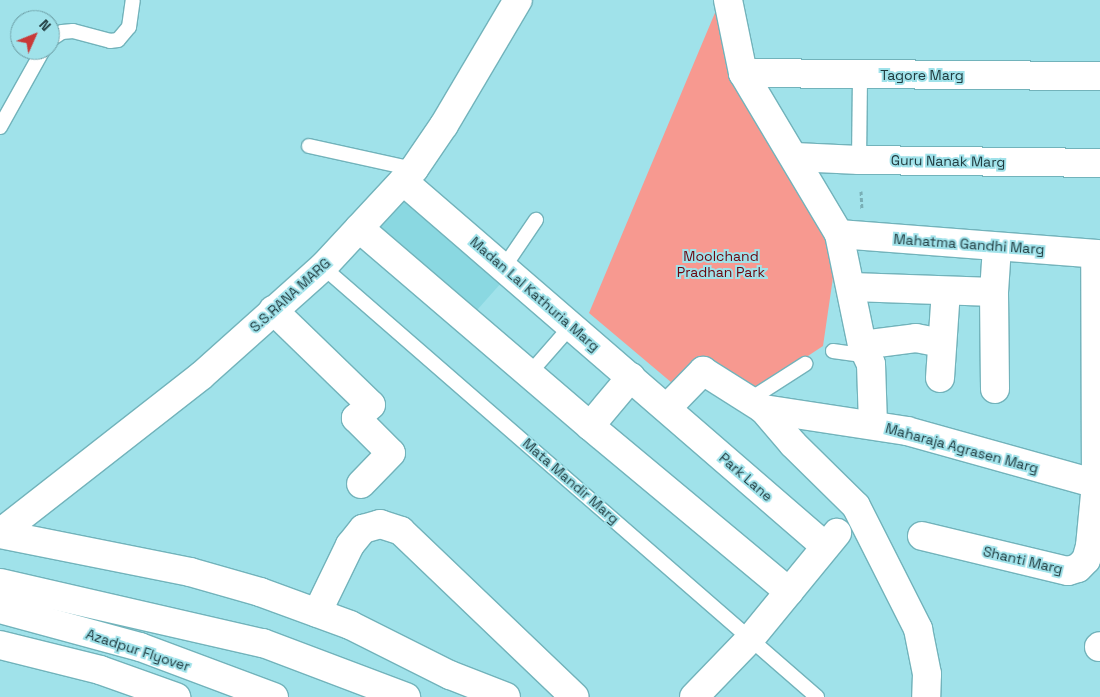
<!DOCTYPE html>
<html>
<head>
<meta charset="utf-8">
<style>
	body { margin:0 }
	#map { position:relative; width:1100px; height:697px; overflow:hidden; background:#a0e2ea; font-family:"Space Grotesk",sans-serif }
	div>[style] { position:absolute }
	.built>* { inset:0; background:#8ad8e1 }
	.green>* { inset:0; background:#f79990 }
	.path>* { height:3px; margin-top:-1.5px; transform-origin:0; background:repeating-linear-gradient(90deg,#79afb6 0 4px,transparent 0 6.5px) }
	.roads { filter:drop-shadow(1px 0 #72b3bb) drop-shadow(-1px 0 #72b3bb) drop-shadow(0 1px #72b3bb) drop-shadow(0 -1px #72b3bb) }
	.service>* { height:14px; margin:-7px; padding:0 7px; transform-origin:7px; border-radius:7px; background:#fff }
	.minor>* { height:28px; margin:-14px; padding:0 14px; transform-origin:14px; border-radius:14px; background:#fff }
	.tertiary>* { height:28px; margin:-14px; padding:0 14px; transform-origin:14px; border-radius:14px; background:#fff }
	.secondary>* { height:28px; margin:-14px; padding:0 14px; transform-origin:14px; border-radius:14px; background:#fff }
	.primary>* { height:28px; margin:-14px; padding:0 14px; transform-origin:14px; border-radius:14px; background:#fff }
	span { translate:-50% -50%; white-space:nowrap; text-align:center; line-height:1.15; -webkit-text-stroke:4px #a0e2ea; paint-order:stroke }
	.street-label { font-size:14px; color:#203b3f }
	.park-label { font-size:14px; color:#6a060e }
	.north { position:absolute; left:10px; top:10px; width:50px; height:50px; box-sizing:border-box; background:#a0e2ea; border:1px solid #6d9fa6; border-radius:50%; rotate:46deg; font-size:14px; font-weight:700; line-height:20px; text-align:center; color:#203b3f }
	.north::after { content:''; display:block; margin:auto; width:18px; height:22px; background:#c93a39; clip-path:polygon(50% 0,100% 100%,50% 72%,0 100%) }
</style>
</head>
<body>
<div id="map">
	<div class="built">
		<i style="clip-path:polygon(407px 197px,502px 282px,470px 318px,375px 233px)"></i>
	</div>
	<div class="green">
		<i style="clip-path:polygon(717px 8px,779px 158px,836px 257px,823px 346px,755px 391px,701px 366px,678px 388px,589px 313px)"></i>
	</div>
	<div class="path">
		<i style="left:861px;top:191px;width:19px;rotate:87deg"></i>
	</div>
	<div class="roads">
		<div class="service">
			<i style="left:50px;top:40px;width:14px;rotate:-34deg"></i>
			<i style="left:62px;top:32px;width:11px;rotate:-5deg"></i>
			<i style="left:73px;top:31px;width:38px;rotate:15deg"></i>
			<i style="left:110px;top:41px;width:8px;rotate:-7deg"></i>
			<i style="left:118px;top:40px;width:17px;rotate:-50deg"></i>
			<i style="left:129px;top:27px;width:27px;rotate:-82deg"></i>
			<i style="left:0;top:127px;width:88px;rotate:-60.8deg"></i>
			<i style="left:309px;top:146px;width:107px;rotate:12.4deg"></i>
			<i style="left:859px;top:160px;width:86px;rotate:-89.3deg"></i>
			<i style="left:323px;top:267px;width:655px;rotate:41.04deg"></i>
			<i style="left:504px;top:267px;width:57px;rotate:-55.8deg"></i>
			<i style="left:833px;top:351px;width:35px;rotate:8deg"></i>
			<i style="left:529px;top:374px;width:64px;rotate:-48.8deg"></i>
			<i style="left:749px;top:400px;width:67px;rotate:-32.7deg"></i>
		</div>
		<div class="minor">
			<i style="left:728px;top:0;width:75px;rotate:78.4deg"></i>
			<i style="left:743px;top:73px;width:187px;rotate:59.2deg"></i>
			<i style="left:839px;top:234px;width:113px;rotate:78.3deg"></i>
			<i style="left:862px;top:345px;width:21px;rotate:65deg"></i>
			<i style="left:871px;top:364px;width:61px;rotate:88.1deg"></i>
			<i style="left:743px;top:73px;width:357px;rotate:0.5deg"></i>
			<i style="left:795px;top:157px;width:64px;rotate:2.7deg"></i>
			<i style="left:859px;top:160px;width:241px;rotate:0.7deg"></i>
			<i style="left:403px;top:181px;width:558px;rotate:40.86deg"></i>
			<i style="left:359px;top:228px;width:304px;rotate:40.6deg"></i>
			<i style="left:590px;top:426px;width:259px;rotate:39.8deg"></i>
			<i style="left:839px;top:234px;width:262px;rotate:4.4deg"></i>
			<i style="left:852px;top:287px;width:142px;rotate:2deg"></i>
			<i style="left:273px;top:310px;width:136px;rotate:44.1deg"></i>
			<i style="left:371px;top:405px;width:20px;rotate:139deg"></i>
			<i style="left:356px;top:418px;width:49px;rotate:45deg"></i>
			<i style="left:391px;top:453px;width:43px;rotate:134.1deg"></i>
			<i style="left:862px;top:345px;width:54px;rotate:-7.4deg"></i>
			<i style="left:916px;top:338px;width:26px;rotate:11deg"></i>
			<i style="left:940px;top:378px;width:87px;rotate:-86.1deg"></i>
			<i style="left:995px;top:389px;width:97px;rotate:-90.6deg"></i>
			<i style="left:994px;top:292px;width:45px;rotate:-86.2deg"></i>
			<i style="left:667px;top:408px;width:52px;rotate:-45.8deg"></i>
			<i style="left:703px;top:371px;width:71px;rotate:32.3deg"></i>
			<i style="left:763px;top:409px;width:46px;rotate:49.4deg"></i>
			<i style="left:793px;top:444px;width:88px;rotate:44.5deg"></i>
			<i style="left:856px;top:506px;width:138px;rotate:63.2deg"></i>
			<i style="left:918px;top:629px;width:46px;rotate:78.7deg"></i>
			<i style="left:927px;top:674px;width:23px;rotate:92deg"></i>
			<i style="left:763px;top:409px;width:146px;rotate:8.7deg"></i>
			<i style="left:907px;top:431px;width:200px;rotate:15.6deg"></i>
			<i style="left:590px;top:426px;width:64px;rotate:-50.1deg"></i>
			<i style="left:0;top:534px;width:194px;rotate:11.3deg"></i>
			<i style="left:190px;top:572px;width:73px;rotate:15.9deg"></i>
			<i style="left:260px;top:592px;width:96px;rotate:20.1deg"></i>
			<i style="left:350px;top:625px;width:112px;rotate:26.6deg"></i>
			<i style="left:450px;top:675px;width:60px;rotate:21.4deg"></i>
			<i style="left:922px;top:536px;width:150px;rotate:13.5deg"></i>
			<i style="left:1068px;top:571px;width:10px;rotate:-17deg"></i>
			<i style="left:1078px;top:568px;width:11px;rotate:-45deg"></i>
			<i style="left:1086px;top:560px;width:15px;rotate:-74deg"></i>
			<i style="left:1090px;top:546px;width:62px;rotate:-84.5deg"></i>
			<i style="left:1096px;top:484px;width:230px;rotate:-90.2deg"></i>
			<i style="left:317px;top:613px;width:76px;rotate:-64.1deg"></i>
			<i style="left:350px;top:545px;width:21px;rotate:-51deg"></i>
			<i style="left:363px;top:529px;width:18px;rotate:-16deg"></i>
			<i style="left:380px;top:524px;width:22px;rotate:18deg"></i>
			<i style="left:401px;top:531px;width:240px;rotate:43.7deg"></i>
			<i style="left:1099px;top:647px;width:1px;rotate:-45deg"></i>
			<i style="left:694px;top:697px;width:82px;rotate:-46deg"></i>
			<i style="left:751px;top:638px;width:136px;rotate:-50.7deg"></i>
		</div>
		<div class="tertiary">
			<i style="left:0;top:533px;width:256px;rotate:-38deg"></i>
			<i style="left:202px;top:375px;width:162px;rotate:-41.8deg"></i>
			<i style="left:323px;top:267px;width:134px;rotate:-47.1deg"></i>
			<i style="left:414px;top:169px;width:53px;rotate:-55.7deg"></i>
			<i style="left:444px;top:125px;width:145px;rotate:-59.4deg"></i>
		</div>
		<div class="secondary">
			<i style="left:0;top:583px;width:270px;rotate:12.9deg"></i>
			<i style="left:263px;top:643px;width:153px;rotate:20.7deg"></i>
		</div>
		<div class="primary">
			<i style="left:0;top:609px;width:145px;rotate:15.2deg"></i>
			<i style="left:140px;top:647px;width:143px;rotate:20.5deg"></i>
			<i style="left:0;top:645px;width:103px;rotate:14deg"></i>
			<i style="left:100px;top:670px;width:81px;rotate:19.6deg"></i>
		</div>
	</div>
	<div class="street-label">
		<span style="left:922px;top:75px">Tagore Marg</span>
		<span style="left:948px;top:161px;rotate:1deg">Guru Nanak Marg</span>
		<span style="left:969px;top:244px;rotate:4deg">Mahatma Gandhi Marg</span>
		<span style="left:535px;top:294px;rotate:41deg">Madan Lal Kathuria Marg</span>
		<span style="left:290px;top:295px;rotate:-42deg">S.S.RANA MARG</span>
		<span style="left:962px;top:448px;rotate:15deg">Maharaja Agrasen Marg</span>
		<span style="left:746px;top:477px;rotate:41deg">Park Lane</span>
		<span style="left:571px;top:481px;rotate:41deg">Mata Mandir Marg</span>
		<span style="left:1023px;top:560px;rotate:13deg">Shanti Marg</span>
		<span style="left:138px;top:650px;rotate:18deg">Azadpur Flyover</span>
	</div>
	<div class="park-label">
		<span style="left:721px;top:264px">Moolchand<br>Pradhan Park</span>
	</div>
	<div class="north">N</div>
</div>
</body>
</html>
